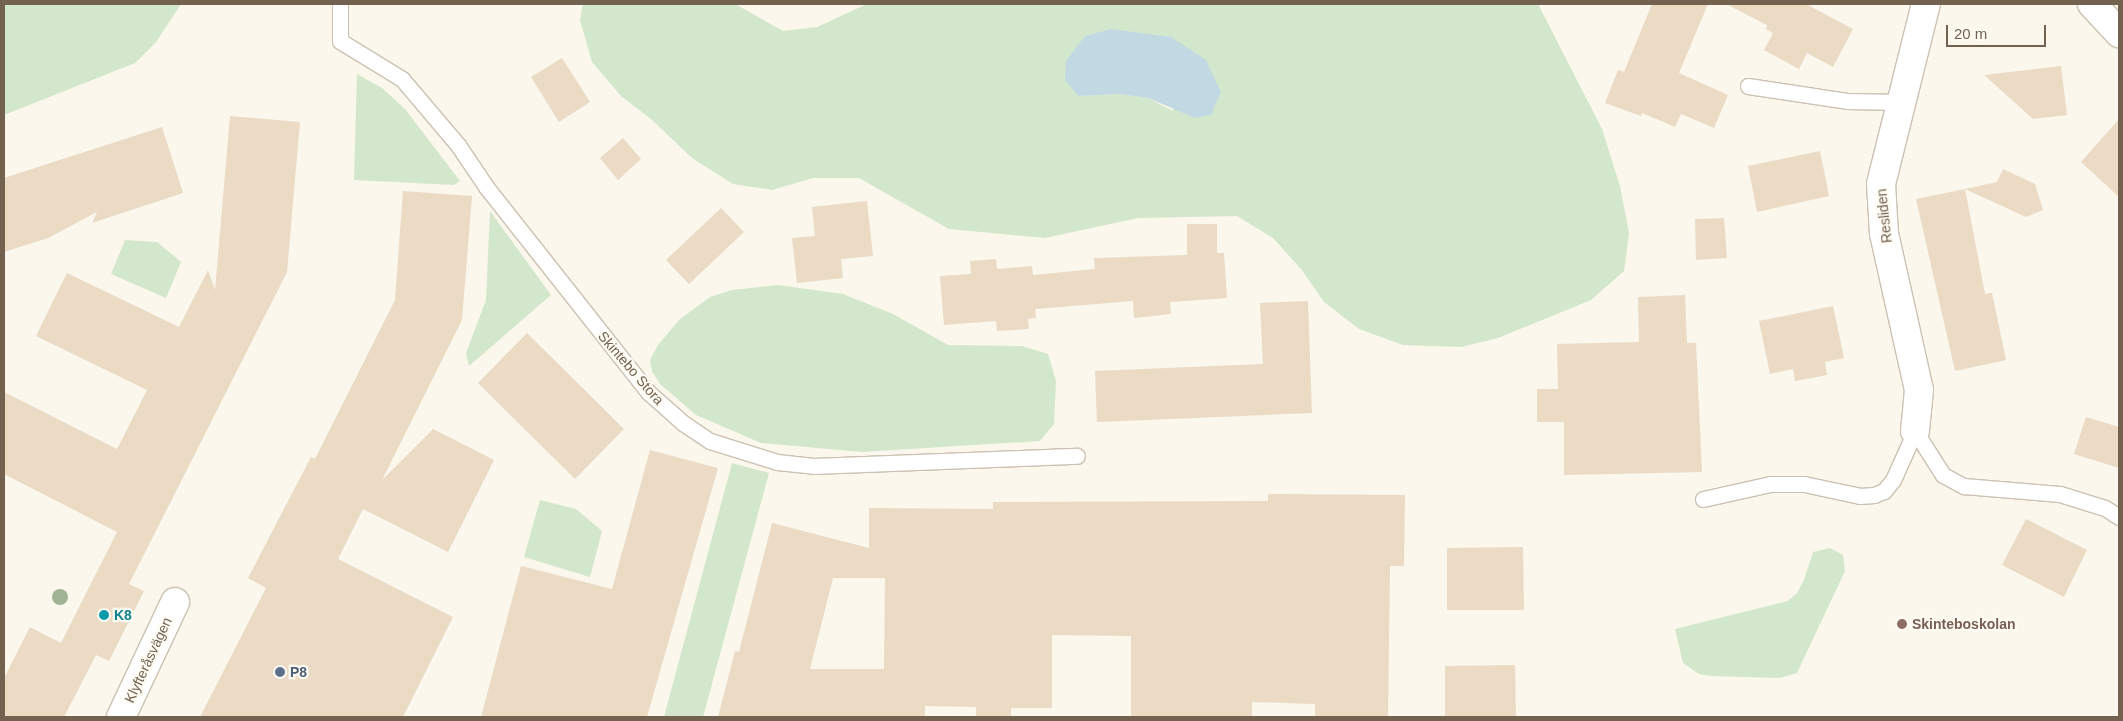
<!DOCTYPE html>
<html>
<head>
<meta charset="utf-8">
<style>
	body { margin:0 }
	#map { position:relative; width:2123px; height:721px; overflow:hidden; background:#fbf7ec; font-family:Arial,sans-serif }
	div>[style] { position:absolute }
	.green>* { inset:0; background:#d2e7cb }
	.water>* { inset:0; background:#c2d9e3 }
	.building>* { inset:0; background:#ebdac4 }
	.roads { filter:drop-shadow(1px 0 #ccc1b2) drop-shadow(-1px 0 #ccc1b2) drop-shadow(0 1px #ccc1b2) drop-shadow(0 -1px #ccc1b2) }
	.service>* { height:15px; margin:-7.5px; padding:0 7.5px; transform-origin:7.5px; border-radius:7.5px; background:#fff }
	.minor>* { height:28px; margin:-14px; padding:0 14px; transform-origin:14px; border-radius:14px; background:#fff }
	.trees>* { width:16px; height:16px; margin:-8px; border-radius:50%; background:#9fb495 }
	.dots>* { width:14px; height:14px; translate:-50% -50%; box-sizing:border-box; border:2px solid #fdfbf2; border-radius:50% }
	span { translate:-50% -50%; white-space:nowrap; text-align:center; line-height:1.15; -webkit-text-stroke:4.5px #fdfbf2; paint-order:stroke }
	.street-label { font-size:14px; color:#746251 }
	.culture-label { font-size:14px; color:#0d838f; font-weight:700 }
	.left { translate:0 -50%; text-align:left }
	.education-label { font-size:14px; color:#785e54; font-weight:700 }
	.service-label { font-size:14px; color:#4e5e75; font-weight:700 }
	.frame { position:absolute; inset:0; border:5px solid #746251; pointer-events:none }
	.scale { position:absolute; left:1946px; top:25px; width:100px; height:22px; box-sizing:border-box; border:2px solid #746251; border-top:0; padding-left:6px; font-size:15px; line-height:18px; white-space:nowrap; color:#746251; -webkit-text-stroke:4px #fdfbf2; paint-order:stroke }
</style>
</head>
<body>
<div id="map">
	<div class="green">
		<i style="clip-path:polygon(4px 4px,181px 4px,156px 42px,135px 63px,4px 115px)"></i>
		<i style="clip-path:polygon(evenodd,583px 4px,735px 4px,783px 31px,817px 27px,867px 4px,1538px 4px,1602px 129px,1620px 186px,1629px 233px,1624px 271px,1591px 300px,1498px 338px,1461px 347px,1403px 345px,1359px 329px,1324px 302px,1301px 269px,1273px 238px,1237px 216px,1138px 218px,1045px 238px,949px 229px,859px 178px,813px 178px,772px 190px,733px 184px,692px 158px,651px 119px,621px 96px,592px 62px,580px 20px,583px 4px,1111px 30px,1171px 37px,1173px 111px,1148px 98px,1119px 94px,1078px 96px,1085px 36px,1111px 30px)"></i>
		<i style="clip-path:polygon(357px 74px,382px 88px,405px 109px,460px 181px,454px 185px,354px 180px)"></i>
		<i style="clip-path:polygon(490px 211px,551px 295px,469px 366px,466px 353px,486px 300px)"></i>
		<i style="clip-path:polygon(125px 240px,157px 242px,181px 262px,166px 298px,111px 274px)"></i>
		<i style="clip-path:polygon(778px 285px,843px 294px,893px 314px,948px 345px,1022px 346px,1048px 354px,1056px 381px,1054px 424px,1040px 441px,862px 452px,761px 443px,696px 415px,660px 384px,652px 371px,650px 360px,658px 345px,679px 320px,710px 297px,732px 290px)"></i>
		<i style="clip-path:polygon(732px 463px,769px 473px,703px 717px,664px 717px)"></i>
		<i style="clip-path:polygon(540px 500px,576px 509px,602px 531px,590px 577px,524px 557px)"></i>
		<i style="clip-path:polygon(1830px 548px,1843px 555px,1845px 571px,1797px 673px,1780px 678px,1711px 676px,1699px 674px,1683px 663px,1675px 629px,1788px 601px,1797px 593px,1804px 580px,1813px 552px)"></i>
	</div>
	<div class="water">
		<i style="clip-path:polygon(1111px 29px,1171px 37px,1206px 60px,1221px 92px,1211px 115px,1195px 118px,1148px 98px,1119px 94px,1078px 96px,1065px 80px,1066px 61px,1085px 36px)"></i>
	</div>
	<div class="building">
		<i style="clip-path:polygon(1652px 4px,1708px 4px,1679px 73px,1728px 95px,1714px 128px,1681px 114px,1675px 127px,1642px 113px,1641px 116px,1605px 103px,1618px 70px,1624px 72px)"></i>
		<i style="clip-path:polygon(1726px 4px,1806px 4px,1853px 29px,1833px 67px,1807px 53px,1799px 69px,1764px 50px,1773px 33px,1766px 29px,1767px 25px)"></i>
		<i style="clip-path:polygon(562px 58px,590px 102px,559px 122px,531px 77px)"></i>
		<i style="clip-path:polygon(2061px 66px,2067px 115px,2033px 119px,1984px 75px)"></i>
		<i style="clip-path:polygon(230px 116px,300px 122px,287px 272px,129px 584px,144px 591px,109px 661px,96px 655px,64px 717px,4px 717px,4px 678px,30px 627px,61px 643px,117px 532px,4px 474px,4px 392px,117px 449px,147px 390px,36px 336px,67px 273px,179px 327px,208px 270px,215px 290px)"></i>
		<i style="clip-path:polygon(2119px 119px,2119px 197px,2081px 162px)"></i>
		<i style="clip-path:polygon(162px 127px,183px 193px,92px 223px,97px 212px,48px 238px,4px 252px,4px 178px)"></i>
		<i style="clip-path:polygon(623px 138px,641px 159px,618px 180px,600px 158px)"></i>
		<i style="clip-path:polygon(1820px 151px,1829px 196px,1757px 212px,1748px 166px)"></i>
		<i style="clip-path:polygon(2003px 169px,2035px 184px,2043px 210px,2026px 217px,1965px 189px,1997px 182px)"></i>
		<i style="clip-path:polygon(1965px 189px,1985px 294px,1992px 293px,2006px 360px,1955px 371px,1916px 199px)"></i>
		<i style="clip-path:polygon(403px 191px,472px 196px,462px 320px,382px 480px,433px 429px,494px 460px,448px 552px,363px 509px,338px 559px,453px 617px,403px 717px,200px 717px,266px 588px,248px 578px,311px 457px,315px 459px,395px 300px)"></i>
		<i style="clip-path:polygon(867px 201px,873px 256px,841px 259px,843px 278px,797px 283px,792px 238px,815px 236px,812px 207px)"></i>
		<i style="clip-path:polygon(721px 208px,744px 232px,689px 284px,666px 260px)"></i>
		<i style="clip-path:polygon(1724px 218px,1727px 258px,1696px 260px,1695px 219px)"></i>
		<i style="clip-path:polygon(1187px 224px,1217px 224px,1217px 253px,1224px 253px,1227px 298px,1170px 302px,1171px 314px,1134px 318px,1133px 301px,1035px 309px,1036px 318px,1028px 319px,1029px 329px,997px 331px,996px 321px,944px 325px,940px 276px,971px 274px,970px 261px,996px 259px,997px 269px,1032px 266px,1033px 275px,1095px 269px,1094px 258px,1187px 255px)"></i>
		<i style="clip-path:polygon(1685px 295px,1687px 343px,1696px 343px,1702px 472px,1564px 475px,1564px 422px,1537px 422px,1537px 389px,1558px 389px,1557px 344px,1639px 342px,1638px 297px)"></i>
		<i style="clip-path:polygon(1308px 301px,1312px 413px,1097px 422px,1095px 371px,1263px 364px,1260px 303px)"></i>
		<i style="clip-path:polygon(1833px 306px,1844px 358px,1825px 362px,1827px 375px,1795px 381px,1793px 369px,1770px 374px,1759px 321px)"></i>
		<i style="clip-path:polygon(527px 333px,624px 429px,575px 479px,478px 383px)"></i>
		<i style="clip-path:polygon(2086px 417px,2119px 427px,2119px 468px,2074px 454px)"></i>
		<i style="clip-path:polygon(650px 450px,718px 468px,647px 717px,481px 717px,521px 566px,612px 589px)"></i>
		<i style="clip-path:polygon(evenodd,1268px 494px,1405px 495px,1404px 566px,1390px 566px,1388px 717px,1315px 717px,1315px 704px,1252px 702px,1252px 717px,1131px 717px,1131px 636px,1052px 635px,1052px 708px,1011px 708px,1011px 717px,976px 717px,976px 707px,925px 706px,925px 717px,718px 717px,735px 651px,739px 652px,772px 523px,869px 548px,869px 508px,993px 509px,993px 502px,1268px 501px,1268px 494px,833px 578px,885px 578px,884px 669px,810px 669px,833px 578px)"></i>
		<i style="clip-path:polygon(2026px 519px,2087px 550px,2064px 597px,2002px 565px)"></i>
		<i style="clip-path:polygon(1523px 547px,1524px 610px,1447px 610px,1447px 548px)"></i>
		<i style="clip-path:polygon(1515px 665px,1516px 717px,1445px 717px,1445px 666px)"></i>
	</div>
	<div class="roads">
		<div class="service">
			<i style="left:340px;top:4px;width:37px;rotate:90deg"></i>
			<i style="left:340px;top:41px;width:73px;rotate:31.5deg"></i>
			<i style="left:402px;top:79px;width:87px;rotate:49.7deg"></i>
			<i style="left:458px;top:145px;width:52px;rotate:56deg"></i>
			<i style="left:487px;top:188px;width:260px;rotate:51.7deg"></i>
			<i style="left:648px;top:392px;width:47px;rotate:41.5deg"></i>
			<i style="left:683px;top:423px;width:32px;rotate:34deg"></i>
			<i style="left:710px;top:441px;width:70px;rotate:17.4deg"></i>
			<i style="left:777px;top:462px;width:37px;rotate:6deg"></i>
			<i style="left:814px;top:466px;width:263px;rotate:-2.2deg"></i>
			<i style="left:1748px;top:86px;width:100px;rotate:8.6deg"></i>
			<i style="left:1847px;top:101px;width:55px;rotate:1deg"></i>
			<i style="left:1915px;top:431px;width:52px;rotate:57.5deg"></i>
			<i style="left:1943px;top:475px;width:24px;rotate:28deg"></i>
			<i style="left:1964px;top:486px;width:96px;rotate:4.8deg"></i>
			<i style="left:2060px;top:494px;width:47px;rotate:17.3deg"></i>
			<i style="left:2105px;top:508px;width:17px;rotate:33deg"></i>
			<i style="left:1703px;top:499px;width:69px;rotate:-12.6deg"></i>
			<i style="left:1770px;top:484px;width:34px"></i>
			<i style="left:1804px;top:484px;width:57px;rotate:12.1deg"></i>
			<i style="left:1860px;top:496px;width:14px;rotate:-4deg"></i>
			<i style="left:1874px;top:495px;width:11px;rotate:-22deg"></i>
			<i style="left:1884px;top:491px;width:14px;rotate:-51deg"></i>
			<i style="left:1893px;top:480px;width:54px;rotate:-65.8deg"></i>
		</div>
		<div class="minor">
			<i style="left:2092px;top:4px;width:40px;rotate:47deg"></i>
			<i style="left:1915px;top:431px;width:41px;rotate:-84.4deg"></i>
			<i style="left:1919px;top:390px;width:160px;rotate:-102.6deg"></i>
			<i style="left:1884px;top:234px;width:50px;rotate:-93.4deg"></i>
			<i style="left:1881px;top:184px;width:186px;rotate:-76deg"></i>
			<i style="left:121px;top:717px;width:127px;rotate:-64.8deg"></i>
		</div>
	</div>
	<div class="trees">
		<i style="left:60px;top:597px"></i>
	</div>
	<div class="dots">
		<i style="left:104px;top:615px;background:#0f9aa8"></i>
		<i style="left:1902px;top:624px;background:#8d6e63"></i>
		<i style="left:280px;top:672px;background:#5c6f8a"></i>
	</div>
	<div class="street-label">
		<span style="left:1884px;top:216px;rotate:-96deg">Resliden</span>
		<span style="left:631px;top:368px;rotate:49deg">Skintebo Stora</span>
		<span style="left:148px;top:660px;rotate:-65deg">Klyfteråsvägen</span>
	</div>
	<div class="culture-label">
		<span class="left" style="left:114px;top:615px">K8</span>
	</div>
	<div class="education-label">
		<span class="left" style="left:1912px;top:624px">Skinteboskolan</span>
	</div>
	<div class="service-label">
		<span class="left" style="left:290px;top:672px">P8</span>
	</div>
	<div class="frame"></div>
	<div class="scale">20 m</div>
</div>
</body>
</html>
